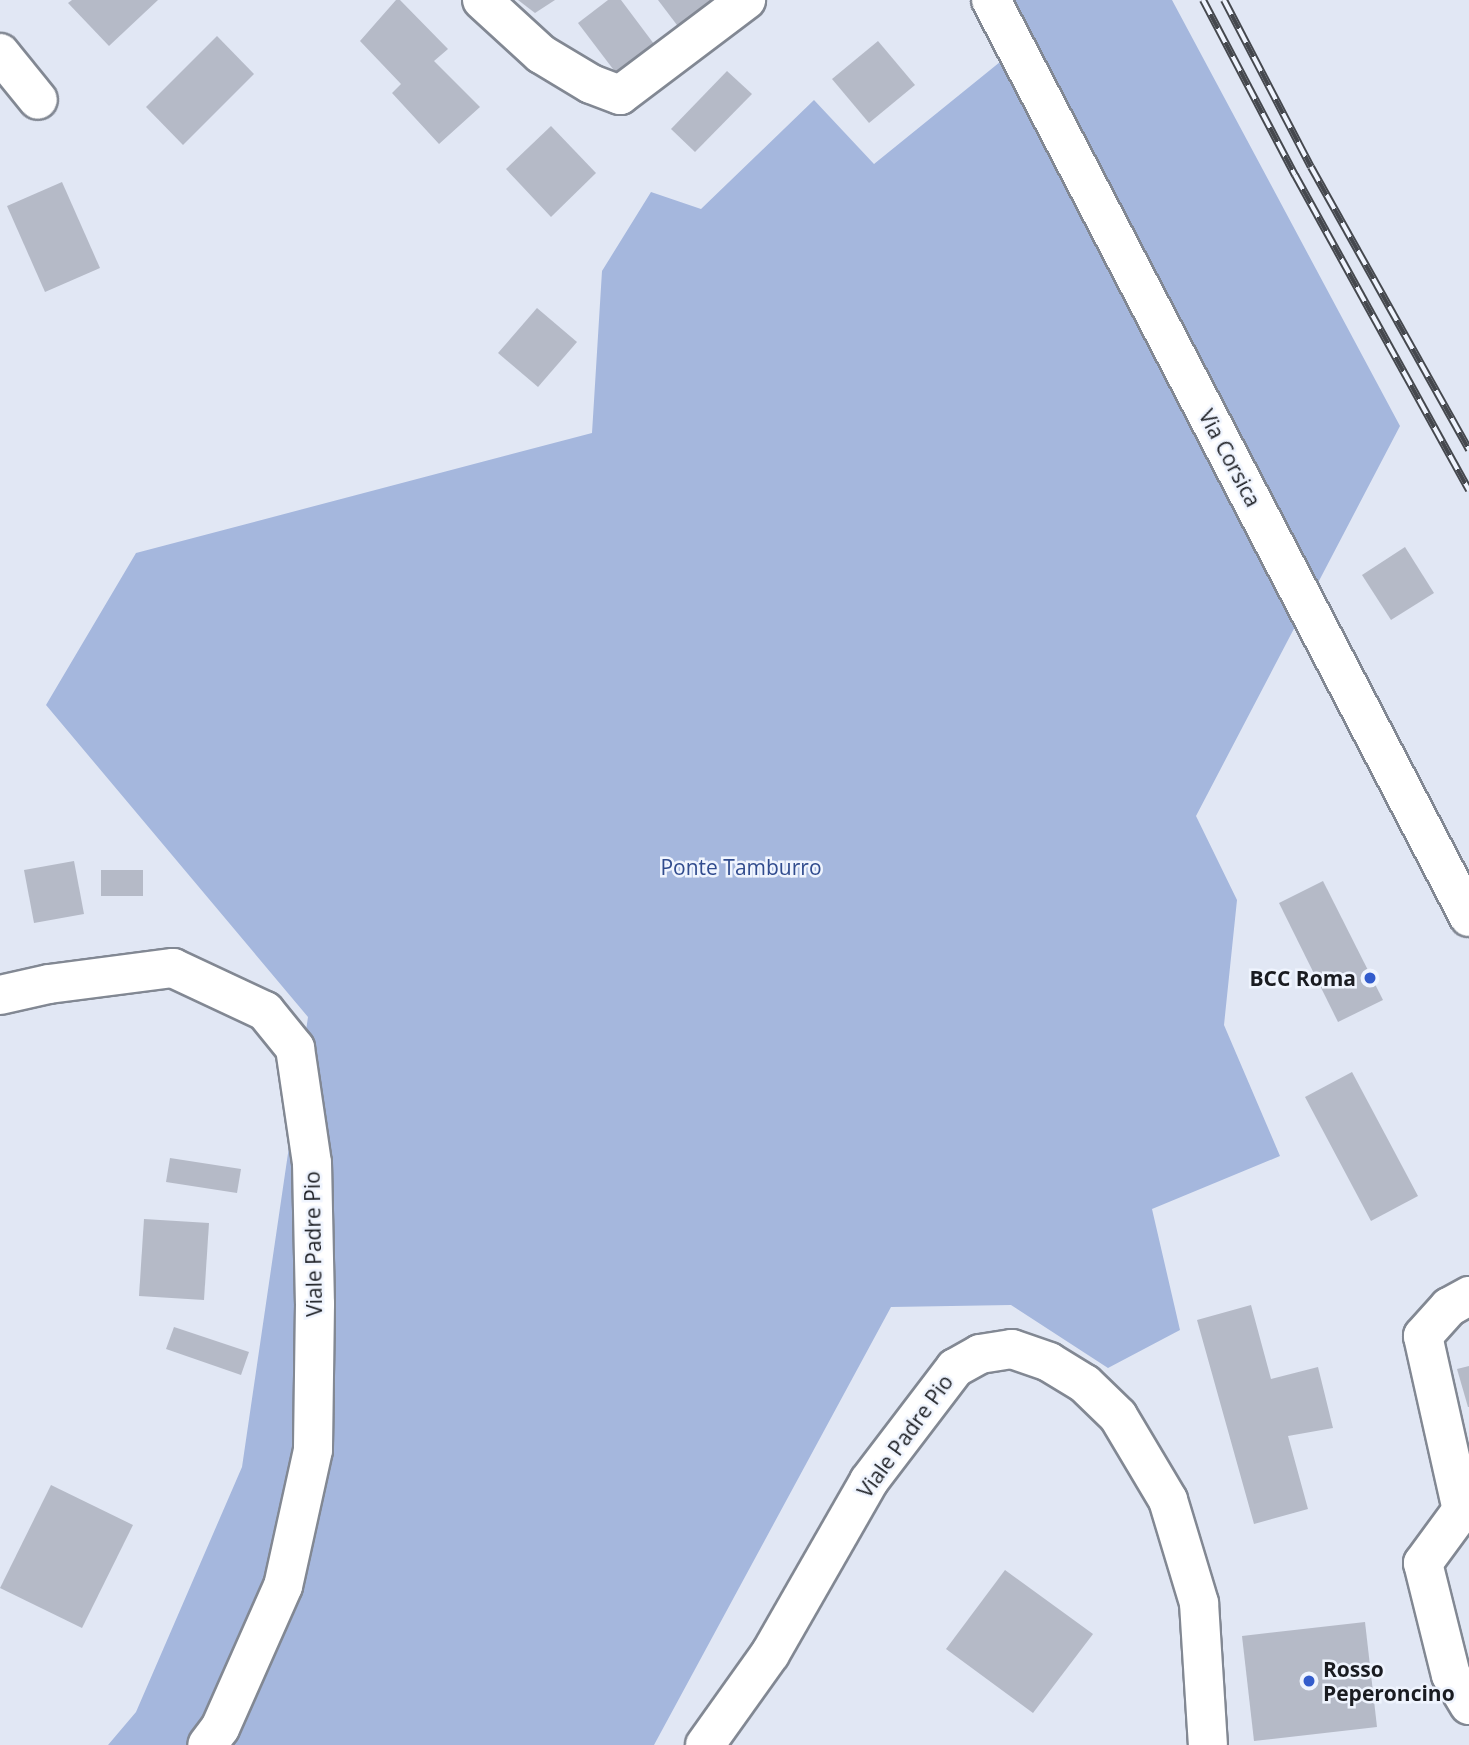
<!DOCTYPE html>
<html>
<head>
<meta charset="utf-8">
<style>
	body { margin:0 }
	#map { position:relative; width:1469px; height:1745px; overflow:hidden; background:#e1e7f4; font-family:"Open Sans",sans-serif }
	div>[style] { position:absolute }
	.green>* { inset:0; background:#a5b7dd }
	.building>* { inset:0; background:#b5bac7 }
	.roads { filter:drop-shadow(2px 0 #828893) drop-shadow(-2px 0 #828893) drop-shadow(0 2px #828893) drop-shadow(0 -2px #828893) }
	.minor>* { height:38px; margin:-19px; padding:0 19px; transform-origin:19px; border-radius:19px; background:#fff }
	.major>* { height:38px; margin:-19px; padding:0 19px; transform-origin:19px; border-radius:19px; background:#fff }
	.rail>* { height:8px; margin-top:-4px; transform-origin:0; background:repeating-linear-gradient(90deg,#eff4fe 0 16px,#45484e 0 32px); box-sizing:border-box; border-block:2px solid #45484e }
	.dots>* { width:19px; height:19px; translate:-50% -50%; box-sizing:border-box; border:4px solid #eff4fe; border-radius:50% }
	span { translate:-50% -50%; white-space:nowrap; text-align:center; line-height:1.15; -webkit-text-stroke:5px #eff4fe; paint-order:stroke }
	.street-label { font-size:21px; color:#1a1c21 }
	.park-label { font-size:21px; color:#314c8e }
	.poi-label { font-size:21px; color:#1a1c21; font-weight:700 }
	.right { translate:-100% -50%; text-align:right }
	.left { translate:0 -50%; text-align:left }
</style>
</head>
<body>
<div id="map">
	<div class="green">
		<i style="clip-path:polygon(1004px 0,1172px 0,1400px 426px,1196px 816px,1237px 900px,1224px 1025px,1280px 1156px,1152px 1209px,1180px 1330px,1108px 1368px,1011px 1305px,891px 1307px,654px 1745px,108px 1745px,136px 1712px,242px 1467px,308px 1017px,46px 705px,136px 553px,592px 433px,602px 271px,651px 192px,701px 209px,814px 100px,874px 164px,1000px 62px)"></i>
	</div>
	<div class="building">
		<i style="clip-path:polygon(72px 0,158px 0,109px 46px,68px 3px)"></i>
		<i style="clip-path:polygon(396px 0,400px 0,448px 49px,434px 61px,480px 107px,439px 144px,392px 93px,401px 84px,360px 41px)"></i>
		<i style="clip-path:polygon(518px 0,555px 0,535px 13px)"></i>
		<i style="clip-path:polygon(608px 0,621px 0,654px 44px,616px 73px,578px 23px)"></i>
		<i style="clip-path:polygon(658px 0,720px 0,680px 29px)"></i>
		<i style="clip-path:polygon(217px 36px,254px 74px,183px 145px,146px 107px)"></i>
		<i style="clip-path:polygon(878px 41px,915px 85px,869px 123px,832px 79px)"></i>
		<i style="clip-path:polygon(727px 71px,752px 94px,695px 152px,671px 129px)"></i>
		<i style="clip-path:polygon(551px 126px,596px 173px,551px 217px,506px 169px)"></i>
		<i style="clip-path:polygon(62px 182px,100px 268px,45px 292px,7px 206px)"></i>
		<i style="clip-path:polygon(537px 308px,577px 342px,538px 387px,498px 353px)"></i>
		<i style="clip-path:polygon(1405px 547px,1434px 593px,1391px 620px,1362px 575px)"></i>
		<i style="clip-path:polygon(74px 861px,84px 914px,34px 923px,24px 870px)"></i>
		<i style="clip-path:polygon(101px 870px,143px 870px,143px 896px,101px 896px)"></i>
		<i style="clip-path:polygon(1323px 881px,1383px 1000px,1338px 1022px,1279px 903px)"></i>
		<i style="clip-path:polygon(1352px 1072px,1418px 1196px,1371px 1221px,1305px 1097px)"></i>
		<i style="clip-path:polygon(170px 1158px,241px 1169px,237px 1193px,166px 1182px)"></i>
		<i style="clip-path:polygon(144px 1219px,209px 1223px,204px 1300px,139px 1296px)"></i>
		<i style="clip-path:polygon(1251px 1305px,1271px 1379px,1318px 1367px,1333px 1428px,1288px 1436px,1308px 1509px,1254px 1524px,1197px 1320px)"></i>
		<i style="clip-path:polygon(174px 1327px,249px 1352px,241px 1375px,166px 1349px)"></i>
		<i style="clip-path:polygon(1469px 1366px,1469px 1407px,1468px 1407px,1457px 1369px)"></i>
		<i style="clip-path:polygon(51px 1485px,133px 1525px,82px 1628px,0 1588px)"></i>
		<i style="clip-path:polygon(1005px 1570px,1093px 1634px,1033px 1713px,946px 1649px)"></i>
		<i style="clip-path:polygon(1365px 1622px,1377px 1727px,1254px 1741px,1242px 1636px)"></i>
	</div>
	<div class="roads">
		<div class="minor">
			<i style="left:482px;top:0;width:80px;rotate:42.5deg"></i>
			<i style="left:541px;top:54px;width:58px;rotate:31deg"></i>
			<i style="left:591px;top:84px;width:31px;rotate:21deg"></i>
			<i style="left:620px;top:95px;width:158px;rotate:-37deg"></i>
			<i style="left:0;top:53px;width:60px;rotate:51deg"></i>
			<i style="left:0;top:995px;width:50px;rotate:-12.7deg"></i>
			<i style="left:49px;top:984px;width:125px;rotate:-7.4deg"></i>
			<i style="left:173px;top:968px;width:102px;rotate:25.1deg"></i>
			<i style="left:265px;top:1011px;width:48px;rotate:51deg"></i>
			<i style="left:295px;top:1048px;width:116px;rotate:81.6deg"></i>
			<i style="left:312px;top:1163px;width:141px;rotate:88.8deg"></i>
			<i style="left:315px;top:1304px;width:146px;rotate:90.8deg"></i>
			<i style="left:313px;top:1450px;width:139px;rotate:102.4deg"></i>
			<i style="left:283px;top:1586px;width:155px;rotate:113.9deg"></i>
			<i style="left:220px;top:1728px;width:21px;rotate:127deg"></i>
			<i style="left:1469px;top:1296px;width:23px;rotate:151deg"></i>
			<i style="left:1449px;top:1307px;width:39px;rotate:132deg"></i>
			<i style="left:1423px;top:1336px;width:178px;rotate:77.4deg"></i>
			<i style="left:1462px;top:1510px;width:66px;rotate:126.3deg"></i>
			<i style="left:1423px;top:1563px;width:115px;rotate:76deg"></i>
			<i style="left:1451px;top:1675px;width:35px;rotate:59deg"></i>
			<i style="left:705px;top:1745px;width:112px;rotate:-54.5deg"></i>
			<i style="left:770px;top:1654px;width:199px;rotate:-60.2deg"></i>
			<i style="left:869px;top:1481px;width:142px;rotate:-52.7deg"></i>
			<i style="left:955px;top:1368px;width:29px;rotate:-29deg"></i>
			<i style="left:980px;top:1354px;width:32px;rotate:-9deg"></i>
			<i style="left:1012px;top:1349px;width:39px;rotate:19deg"></i>
			<i style="left:1049px;top:1362px;width:42px;rotate:31.4deg"></i>
			<i style="left:1085px;top:1384px;width:46px;rotate:44.1deg"></i>
			<i style="left:1118px;top:1416px;width:98px;rotate:59.2deg"></i>
			<i style="left:1168px;top:1500px;width:108px;rotate:73.2deg"></i>
			<i style="left:1199px;top:1603px;width:142px;rotate:86.4deg"></i>
		</div>
		<div class="major">
			<i style="left:991px;top:0;width:1034px;rotate:62.47deg"></i>
		</div>
	</div>
	<div class="rail">
		<i style="left:1203px;top:0;width:198px;rotate:62.3deg"></i>
		<i style="left:1295px;top:175px;width:360px;rotate:61.1deg"></i>
		<i style="left:1224px;top:0;width:188px;rotate:62.5deg"></i>
		<i style="left:1311px;top:167px;width:324px;rotate:60.8deg"></i>
	</div>
	<div class="dots">
		<i style="left:1370px;top:978px;background:#335ccc"></i>
		<i style="left:1309px;top:1681px;background:#335ccc"></i>
	</div>
	<div class="street-label">
		<span style="left:1230px;top:458px;rotate:62deg">Via Corsica</span>
		<span style="left:313px;top:1244px;rotate:-91deg">Viale Padre Pio</span>
		<span style="left:905px;top:1436px;rotate:-54deg">Viale Padre Pio</span>
	</div>
	<div class="park-label">
		<span style="left:741px;top:867px">Ponte Tamburro</span>
	</div>
	<div class="poi-label">
		<span class="right" style="left:1356px;top:978px">BCC Roma</span>
		<span class="left" style="left:1323px;top:1681px">Rosso<br>Peperoncino</span>
	</div>
</div>
</body>
</html>
